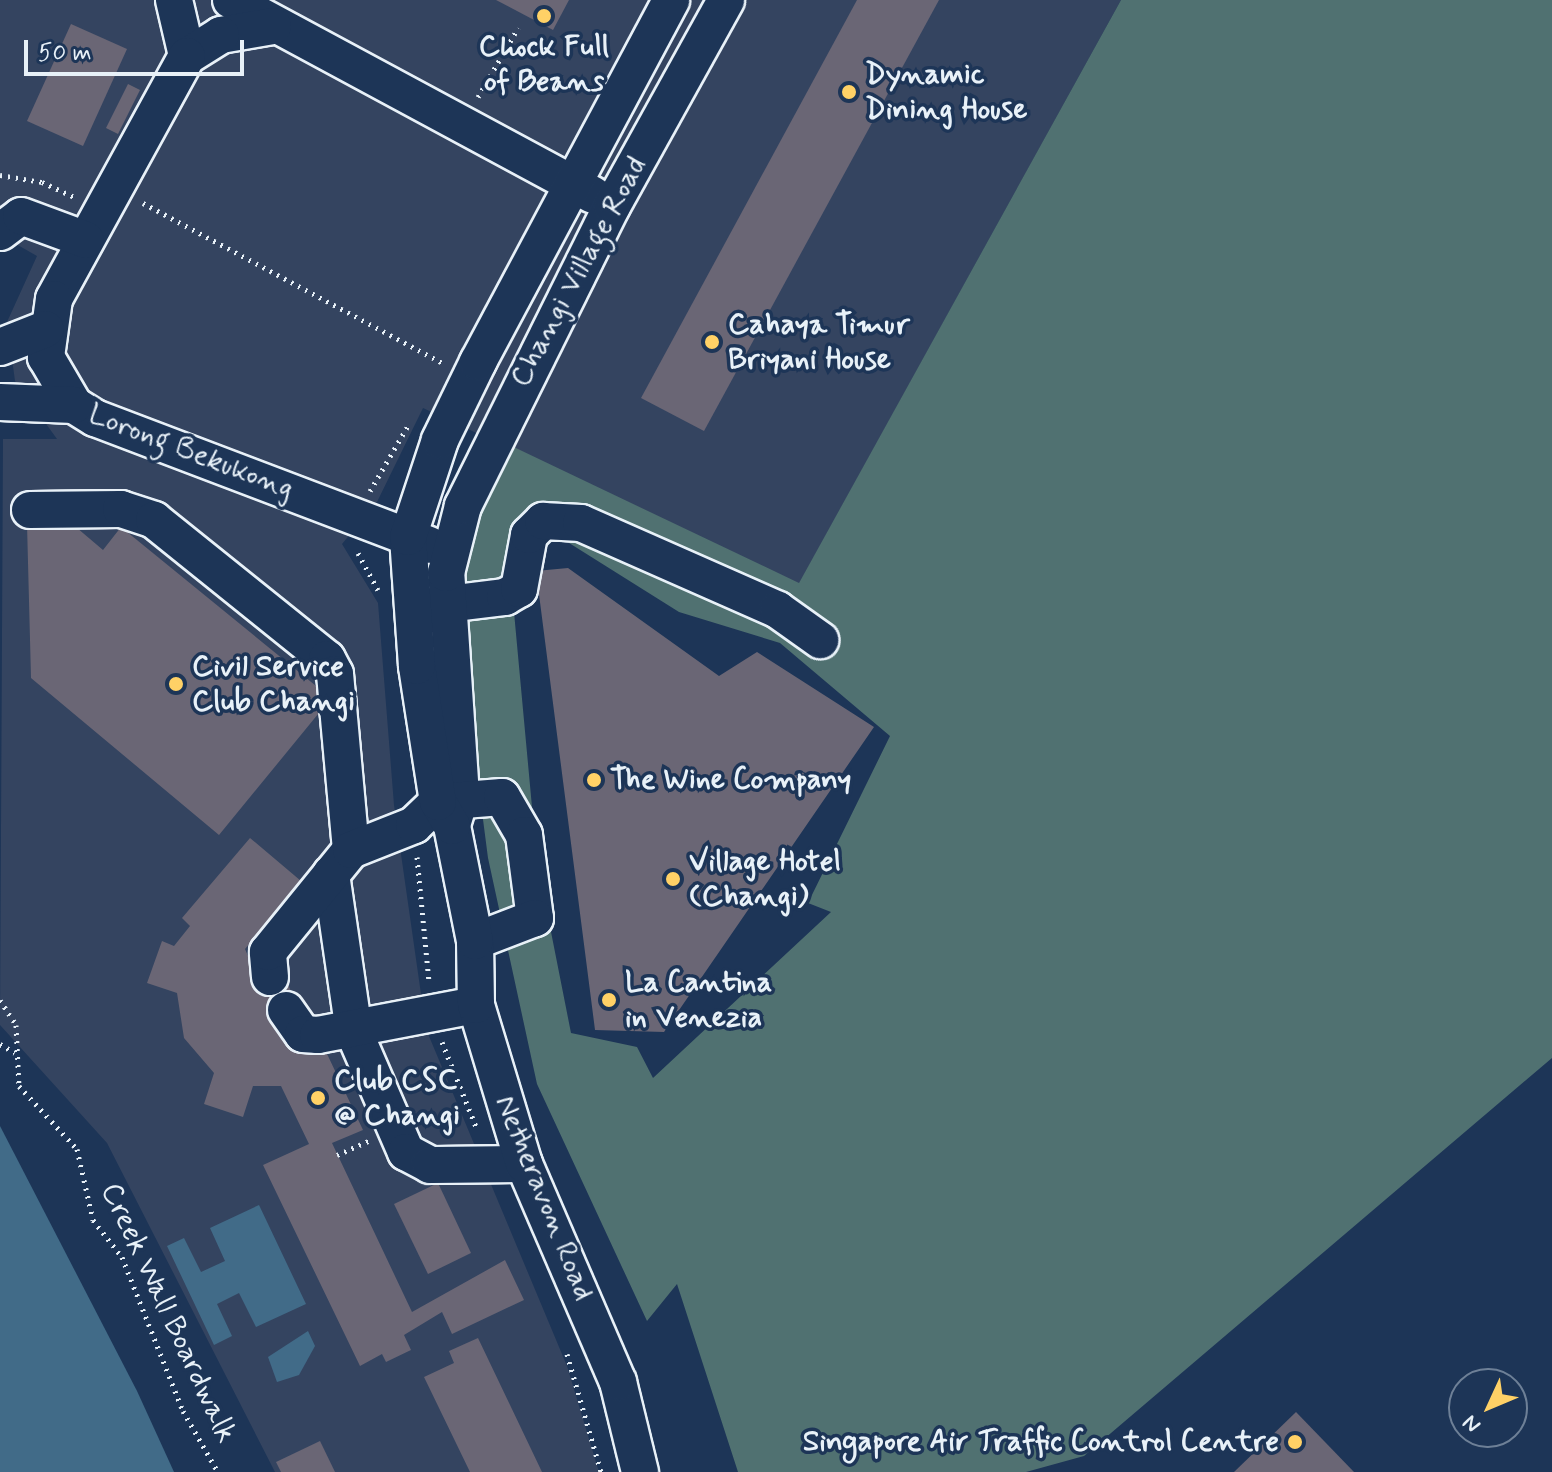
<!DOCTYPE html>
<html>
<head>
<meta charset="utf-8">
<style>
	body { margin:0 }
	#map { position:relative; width:1552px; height:1472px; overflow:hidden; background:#1d3557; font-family:Mynerve,sans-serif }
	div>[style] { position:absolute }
	.built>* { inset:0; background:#344460 }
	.green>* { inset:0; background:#507171 }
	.water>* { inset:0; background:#416b88 }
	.building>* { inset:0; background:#6a6675 }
	.path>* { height:5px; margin-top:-2.5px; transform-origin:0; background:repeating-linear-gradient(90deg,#e8f1f8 0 2px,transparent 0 8px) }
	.roads { filter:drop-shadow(2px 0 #e8f1f8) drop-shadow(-2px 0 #e8f1f8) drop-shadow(0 2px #e8f1f8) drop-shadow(0 -2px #e8f1f8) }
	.minor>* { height:36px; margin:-18px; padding:0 18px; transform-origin:18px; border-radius:18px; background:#1d3557 }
	.dots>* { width:22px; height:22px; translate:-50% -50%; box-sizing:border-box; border:4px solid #1d3557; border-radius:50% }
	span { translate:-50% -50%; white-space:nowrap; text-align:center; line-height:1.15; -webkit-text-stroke:7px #1d3557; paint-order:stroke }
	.poi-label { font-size:30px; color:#e8f1f8; font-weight:700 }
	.left { translate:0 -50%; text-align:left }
	.right { translate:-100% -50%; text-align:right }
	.street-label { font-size:30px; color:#e8f1f8 }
	.north { position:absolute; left:1448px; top:1368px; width:80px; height:80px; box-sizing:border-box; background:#1d3557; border:2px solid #6e8097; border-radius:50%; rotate:226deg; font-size:22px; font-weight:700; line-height:32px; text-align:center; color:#e8f1f8 }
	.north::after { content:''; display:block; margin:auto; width:28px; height:36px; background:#ffd166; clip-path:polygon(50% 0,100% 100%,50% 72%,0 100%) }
	.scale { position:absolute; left:24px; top:40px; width:220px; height:36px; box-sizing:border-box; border:4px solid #e8f1f8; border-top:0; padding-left:10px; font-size:24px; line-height:28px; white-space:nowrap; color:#e8f1f8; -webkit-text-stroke:6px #1d3557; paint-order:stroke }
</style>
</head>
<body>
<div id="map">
	<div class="built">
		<i style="clip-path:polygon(0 0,1121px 0,799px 584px,423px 408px,377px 502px,342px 544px,378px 603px,394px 805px,426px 1029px,567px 1366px,599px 1472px,275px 1472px,107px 1143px,0 1025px,3px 439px,57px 439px,15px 381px,7px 322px,37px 256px,0 235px)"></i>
	</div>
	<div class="green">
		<i style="clip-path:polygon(evenodd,1121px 0,1552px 0,1552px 1058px,1084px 1456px,1026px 1472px,738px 1472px,677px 1284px,647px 1321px,537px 1084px,488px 858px,454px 596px,501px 441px,799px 583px,1121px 0,542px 526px,679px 612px,780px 643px,890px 736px,808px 903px,831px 912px,653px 1078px,637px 1047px,571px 1033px,537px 861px,509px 558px,542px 526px)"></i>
	</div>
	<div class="water">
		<i style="clip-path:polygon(0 1126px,137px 1391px,174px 1472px,0 1472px)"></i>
		<i style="clip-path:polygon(259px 1205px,306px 1304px,256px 1327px,239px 1293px,217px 1304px,232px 1336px,214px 1345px,167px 1246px,184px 1238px,201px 1272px,225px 1261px,210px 1228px)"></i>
		<i style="clip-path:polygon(308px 1331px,315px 1346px,299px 1375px,277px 1382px,268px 1357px)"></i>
	</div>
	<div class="building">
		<i style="clip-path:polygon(496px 0,569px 0,553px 30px)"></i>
		<i style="clip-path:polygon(857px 0,939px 0,704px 431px,641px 398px)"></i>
		<i style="clip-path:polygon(71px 24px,127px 49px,83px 146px,27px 121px)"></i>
		<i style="clip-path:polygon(128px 84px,140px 90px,118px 134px,106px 128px)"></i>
		<i style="clip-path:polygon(70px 522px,103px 550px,121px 527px,321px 690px,323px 708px,219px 835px,31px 678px,27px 524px)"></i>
		<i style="clip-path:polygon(568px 568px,719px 676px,757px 652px,874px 727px,664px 1032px,595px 1030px,536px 571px)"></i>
		<i style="clip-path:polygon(250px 838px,301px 881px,245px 949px,259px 981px,282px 971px,297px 1005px,277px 1015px,295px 1052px,320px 1039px,363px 1130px,332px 1143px,412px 1312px,505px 1260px,524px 1300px,452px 1334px,442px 1312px,404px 1335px,411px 1350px,386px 1362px,382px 1354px,360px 1366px,263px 1165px,309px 1144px,281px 1086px,253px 1086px,243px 1117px,204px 1104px,214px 1073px,184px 1038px,177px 993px,147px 983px,162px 941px,174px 946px,190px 926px,182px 918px)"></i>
		<i style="clip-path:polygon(438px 1183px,471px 1253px,428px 1274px,394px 1204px)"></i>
		<i style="clip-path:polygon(478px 1338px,542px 1472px,470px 1472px,424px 1377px,454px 1363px,449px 1351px)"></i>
		<i style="clip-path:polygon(1296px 1412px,1354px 1472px,1234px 1472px)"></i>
		<i style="clip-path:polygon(320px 1441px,335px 1472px,281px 1472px,276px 1462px)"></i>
	</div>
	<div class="path">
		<i style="left:478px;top:97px;width:80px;rotate:-59.9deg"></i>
		<i style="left:0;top:175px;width:43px;rotate:9.5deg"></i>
		<i style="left:42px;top:182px;width:38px;rotate:25deg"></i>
		<i style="left:143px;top:203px;width:342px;rotate:28.1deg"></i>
		<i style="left:370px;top:491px;width:78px;rotate:-59.8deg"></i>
		<i style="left:358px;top:553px;width:42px;rotate:61.6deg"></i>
		<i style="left:417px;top:857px;width:126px;rotate:84.5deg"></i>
		<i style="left:0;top:1000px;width:30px;rotate:57deg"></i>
		<i style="left:16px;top:1025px;width:61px;rotate:87.2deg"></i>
		<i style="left:19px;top:1086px;width:86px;rotate:47.4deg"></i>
		<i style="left:77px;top:1149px;width:73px;rotate:77.3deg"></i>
		<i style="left:93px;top:1220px;width:47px;rotate:51.9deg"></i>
		<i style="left:122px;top:1257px;width:166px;rotate:68.4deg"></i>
		<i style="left:183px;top:1411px;width:70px;rotate:60.2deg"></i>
		<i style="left:442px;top:1042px;width:94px;rotate:68.1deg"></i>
		<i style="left:0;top:1044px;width:17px;rotate:31deg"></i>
		<i style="left:337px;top:1155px;width:35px;rotate:-24deg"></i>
		<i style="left:567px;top:1354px;width:123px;rotate:73.9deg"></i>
	</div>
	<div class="roads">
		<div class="minor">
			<i style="left:174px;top:0;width:57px;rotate:76.9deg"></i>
			<i style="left:231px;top:0;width:411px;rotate:28.3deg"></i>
			<i style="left:273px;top:26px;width:53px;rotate:170.2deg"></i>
			<i style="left:221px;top:35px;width:40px;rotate:148deg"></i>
			<i style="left:187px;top:56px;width:277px;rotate:118.7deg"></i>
			<i style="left:54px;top:299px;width:59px;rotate:97.9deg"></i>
			<i style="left:46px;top:357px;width:56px;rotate:59.7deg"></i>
			<i style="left:74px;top:405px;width:25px;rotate:32deg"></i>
			<i style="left:95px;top:418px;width:357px;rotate:20.8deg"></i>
			<i style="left:0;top:232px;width:26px;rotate:-37deg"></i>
			<i style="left:21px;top:216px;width:69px;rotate:20.3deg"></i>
			<i style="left:0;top:347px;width:49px;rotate:-21.4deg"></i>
			<i style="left:0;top:402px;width:74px;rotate:2.3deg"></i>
			<i style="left:30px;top:510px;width:91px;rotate:-0.6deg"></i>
			<i style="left:121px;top:509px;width:35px;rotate:18deg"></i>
			<i style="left:154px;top:520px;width:222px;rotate:38.8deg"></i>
			<i style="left:327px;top:659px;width:17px;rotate:62deg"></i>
			<i style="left:335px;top:674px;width:177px;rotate:84.8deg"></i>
			<i style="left:423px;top:607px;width:83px;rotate:-7deg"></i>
			<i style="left:505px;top:597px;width:16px;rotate:-30deg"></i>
			<i style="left:519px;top:589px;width:55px;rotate:-79.5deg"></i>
			<i style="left:529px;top:535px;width:20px;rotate:-45deg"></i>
			<i style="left:543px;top:521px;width:38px;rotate:3deg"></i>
			<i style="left:581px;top:523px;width:215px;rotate:23.8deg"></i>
			<i style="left:778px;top:610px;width:52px;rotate:35.5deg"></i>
			<i style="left:452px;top:825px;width:30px;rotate:-73deg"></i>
			<i style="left:461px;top:796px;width:224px;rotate:-93.8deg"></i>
			<i style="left:446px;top:573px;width:69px;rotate:-75.8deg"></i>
			<i style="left:463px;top:506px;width:335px;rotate:-63.6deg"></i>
			<i style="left:612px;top:206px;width:235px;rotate:-61deg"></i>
			<i style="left:331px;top:874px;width:160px;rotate:81.7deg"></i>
			<i style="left:354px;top:1032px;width:131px;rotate:66.6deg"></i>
			<i style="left:406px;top:1152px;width:27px;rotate:28deg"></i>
			<i style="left:430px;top:1165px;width:94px;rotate:-0.6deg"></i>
			<i style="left:270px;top:977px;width:25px;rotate:-95deg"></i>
			<i style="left:268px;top:952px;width:132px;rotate:-50.9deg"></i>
			<i style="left:351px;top:850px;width:68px;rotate:-21.6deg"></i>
			<i style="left:414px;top:825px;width:33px;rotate:-44deg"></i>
			<i style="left:438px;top:802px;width:64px;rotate:-4.5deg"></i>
			<i style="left:502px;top:797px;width:44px;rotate:59.9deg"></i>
			<i style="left:524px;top:835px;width:84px;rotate:82.5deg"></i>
			<i style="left:535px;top:918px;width:64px;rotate:159deg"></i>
			<i style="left:286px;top:1010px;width:29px;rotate:55deg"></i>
			<i style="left:303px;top:1034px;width:15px;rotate:4deg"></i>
			<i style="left:318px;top:1035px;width:161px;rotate:-10.8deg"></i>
			<i style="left:640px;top:1472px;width:93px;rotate:-103.7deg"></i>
			<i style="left:618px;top:1382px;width:237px;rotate:-113.3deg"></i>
			<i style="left:524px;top:1164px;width:166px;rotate:-106.8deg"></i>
			<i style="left:476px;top:1005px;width:64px;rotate:-90.9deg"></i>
			<i style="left:475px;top:941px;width:117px;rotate:-101.3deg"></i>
			<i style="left:452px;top:826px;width:28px;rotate:-120deg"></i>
			<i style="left:438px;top:802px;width:138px;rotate:-98.8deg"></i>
			<i style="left:417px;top:666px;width:129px;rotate:-94deg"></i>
			<i style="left:408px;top:537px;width:102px;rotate:-71.7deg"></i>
			<i style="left:440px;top:440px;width:87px;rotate:-64deg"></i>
			<i style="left:478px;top:362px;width:410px;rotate:-61.9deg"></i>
		</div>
	</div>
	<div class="dots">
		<i style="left:544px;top:16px;background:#ffd166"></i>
		<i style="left:849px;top:92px;background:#ffd166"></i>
		<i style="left:712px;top:342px;background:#ffd166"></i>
		<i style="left:176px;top:684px;background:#ffd166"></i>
		<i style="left:594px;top:780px;background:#ffd166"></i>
		<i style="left:673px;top:879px;background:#ffd166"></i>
		<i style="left:609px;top:1000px;background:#ffd166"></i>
		<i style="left:318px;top:1098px;background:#ffd166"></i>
		<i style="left:1295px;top:1442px;background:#ffd166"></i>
	</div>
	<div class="poi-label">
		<span style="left:544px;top:64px">Chock Full<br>of Beans</span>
		<span class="left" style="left:865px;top:92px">Dynamic<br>Dining House</span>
		<span class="left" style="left:728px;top:342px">Cahaya Timur<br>Briyani House</span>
		<span class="left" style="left:192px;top:684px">Civil Service<br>Club Changi</span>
		<span class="left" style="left:610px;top:780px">The Wine Company</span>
		<span class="left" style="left:689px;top:879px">Village Hotel<br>(Changi)</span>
		<span class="left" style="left:625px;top:1000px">La Cantina<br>in Venezia</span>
		<span class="left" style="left:334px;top:1098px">Club CSC<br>@ Changi</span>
		<span class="right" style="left:1279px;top:1442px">Singapore Air Traffic Control Centre</span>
	</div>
	<div class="street-label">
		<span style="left:579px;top:272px;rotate:-62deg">Changi Village Road</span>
		<span style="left:191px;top:452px;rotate:21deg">Lorong Bekukong</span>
		<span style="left:544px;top:1198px;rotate:68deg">Netheravon Road</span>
		<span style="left:168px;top:1313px;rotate:65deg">Creek Wall Boardwalk</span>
	</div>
	<div class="north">N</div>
	<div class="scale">50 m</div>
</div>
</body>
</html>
